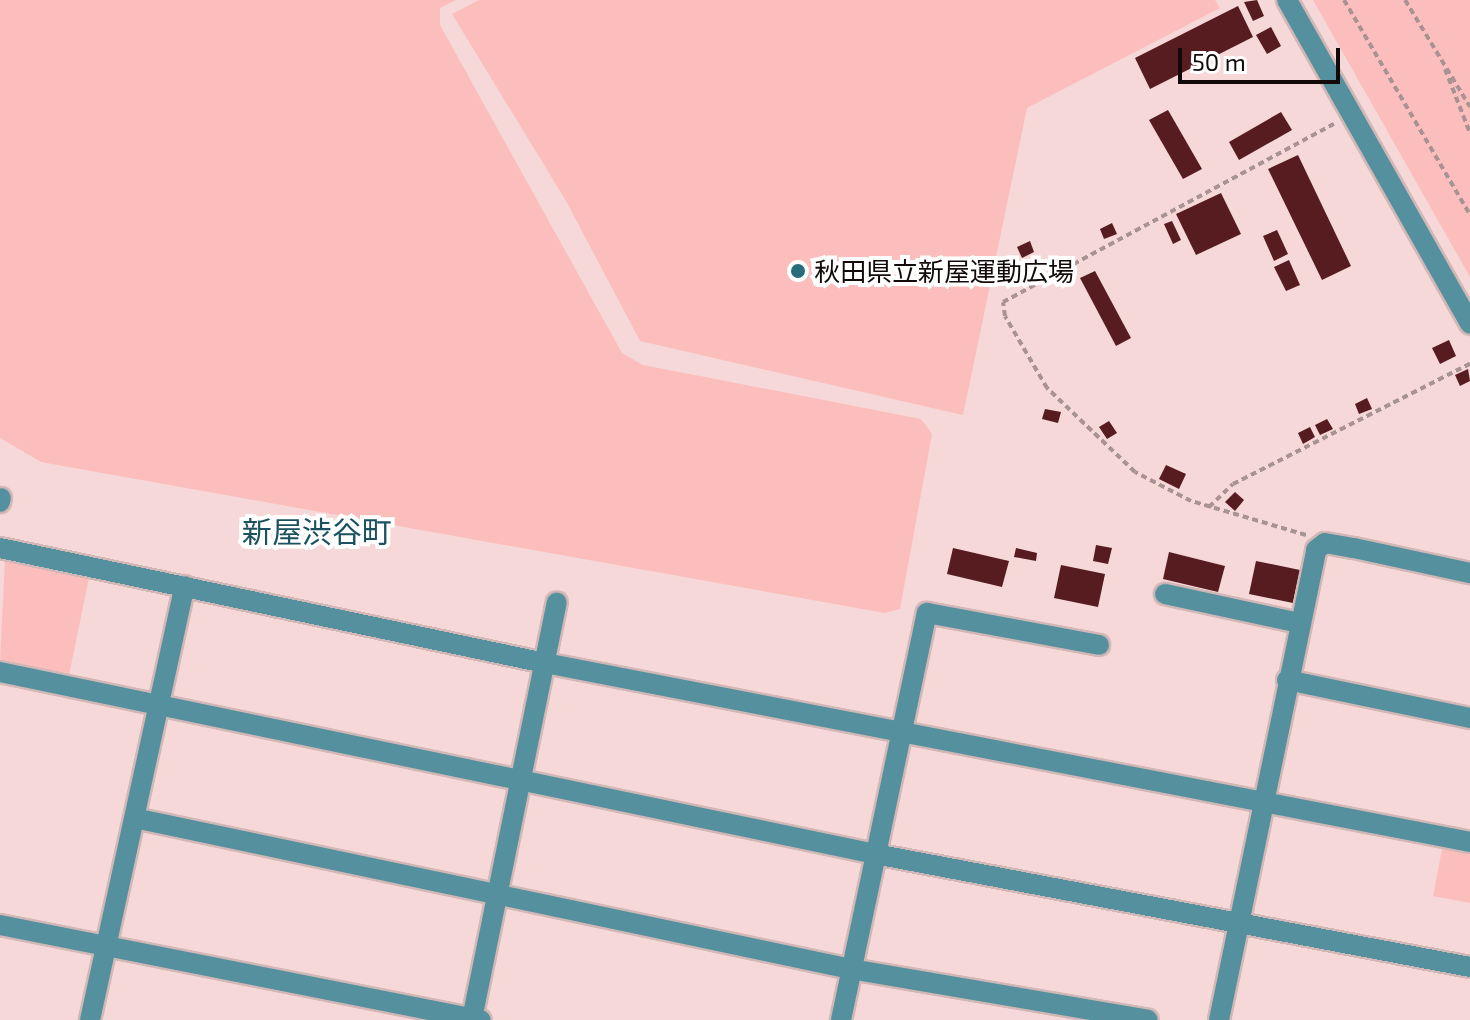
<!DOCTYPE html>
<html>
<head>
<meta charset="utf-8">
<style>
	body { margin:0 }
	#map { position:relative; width:1470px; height:1020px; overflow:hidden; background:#f5d8d7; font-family:"Exo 2","Noto Sans JP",sans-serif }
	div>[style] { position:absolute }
	.green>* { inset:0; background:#fcbebc }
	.building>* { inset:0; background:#561c1f }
	.path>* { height:4px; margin-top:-2px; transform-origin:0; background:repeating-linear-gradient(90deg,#a99392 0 6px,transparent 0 10px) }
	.roads { filter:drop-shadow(2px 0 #d1b7b6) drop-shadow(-2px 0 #d1b7b6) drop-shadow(0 2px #d1b7b6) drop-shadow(0 -2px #d1b7b6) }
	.minor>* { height:20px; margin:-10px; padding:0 10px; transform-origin:10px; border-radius:10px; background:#55909f }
	.tertiary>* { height:20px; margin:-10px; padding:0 10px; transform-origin:10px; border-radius:10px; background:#55909f }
	.dots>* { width:22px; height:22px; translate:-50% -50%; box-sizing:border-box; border:4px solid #fff; border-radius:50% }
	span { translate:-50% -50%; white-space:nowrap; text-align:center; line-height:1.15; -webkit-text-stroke:8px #fff; paint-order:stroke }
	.poi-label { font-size:26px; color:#120909 }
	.left { translate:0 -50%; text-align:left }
	.quarter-label { font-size:30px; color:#1a515e }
	.scale { position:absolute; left:1178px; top:48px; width:162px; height:36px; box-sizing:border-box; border:4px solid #120909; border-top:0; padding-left:10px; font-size:24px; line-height:28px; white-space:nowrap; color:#120909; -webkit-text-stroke:6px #fff; paint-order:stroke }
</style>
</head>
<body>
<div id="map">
	<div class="green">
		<i style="clip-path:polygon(0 0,456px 0,440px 8px,440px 25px,622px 353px,643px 365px,921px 419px,932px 434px,900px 609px,885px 613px,41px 462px,0 438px)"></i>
		<i style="clip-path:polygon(479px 0,1215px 0,1220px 8px,1027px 108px,963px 415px,640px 341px,566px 201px,452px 14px)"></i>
		<i style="clip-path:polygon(1313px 0,1470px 0,1470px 277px)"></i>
		<i style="clip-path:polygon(5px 561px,89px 578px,69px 675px,0 661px)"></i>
		<i style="clip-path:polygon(1442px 849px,1470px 854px,1470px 903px,1433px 896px)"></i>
	</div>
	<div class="building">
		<i style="clip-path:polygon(1257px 0,1264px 16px,1253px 21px,1244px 2px)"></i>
		<i style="clip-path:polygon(1238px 6px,1253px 37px,1150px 89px,1135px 58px)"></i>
		<i style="clip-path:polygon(1271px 27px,1281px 46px,1267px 54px,1256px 35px)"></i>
		<i style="clip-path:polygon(1168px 110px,1202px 169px,1183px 179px,1149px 120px)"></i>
		<i style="clip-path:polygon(1281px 112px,1292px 130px,1239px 160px,1229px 142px)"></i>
		<i style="clip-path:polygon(1298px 155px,1351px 266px,1322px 280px,1268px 169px)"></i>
		<i style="clip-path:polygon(1221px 193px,1241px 234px,1196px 255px,1176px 214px)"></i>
		<i style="clip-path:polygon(1172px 221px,1181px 240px,1173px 244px,1164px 224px)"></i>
		<i style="clip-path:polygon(1112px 223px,1117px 234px,1104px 239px,1100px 229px)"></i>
		<i style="clip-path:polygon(1277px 230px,1288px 254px,1274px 261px,1263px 236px)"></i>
		<i style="clip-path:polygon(1030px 241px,1034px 252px,1022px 258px,1017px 247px)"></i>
		<i style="clip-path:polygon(1037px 258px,1042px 271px,1025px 278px,1019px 265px)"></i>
		<i style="clip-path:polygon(1289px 260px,1300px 285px,1286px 291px,1274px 267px)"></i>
		<i style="clip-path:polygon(1095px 271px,1131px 338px,1116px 346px,1080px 278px)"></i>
		<i style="clip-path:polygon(1449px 340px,1456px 356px,1440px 364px,1432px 348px)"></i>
		<i style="clip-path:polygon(1468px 369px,1470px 381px,1460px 386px,1455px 375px)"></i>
		<i style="clip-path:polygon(1367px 398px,1372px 409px,1359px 414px,1355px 404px)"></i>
		<i style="clip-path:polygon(1045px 409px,1061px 412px,1058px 423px,1042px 419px)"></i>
		<i style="clip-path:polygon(1327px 419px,1333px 429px,1320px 435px,1315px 425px)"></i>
		<i style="clip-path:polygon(1109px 421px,1117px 433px,1107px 439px,1099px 427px)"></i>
		<i style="clip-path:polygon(1310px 427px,1315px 437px,1303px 444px,1298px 433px)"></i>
		<i style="clip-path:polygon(1166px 465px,1186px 474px,1179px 489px,1159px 479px)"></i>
		<i style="clip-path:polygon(1235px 492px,1244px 500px,1235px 511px,1225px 502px)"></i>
		<i style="clip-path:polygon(1096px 545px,1112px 548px,1108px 564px,1093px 561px)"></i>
		<i style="clip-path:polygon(953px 548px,1009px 561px,1002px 587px,947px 574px)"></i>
		<i style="clip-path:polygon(1016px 548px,1037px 553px,1036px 561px,1014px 557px)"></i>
		<i style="clip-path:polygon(1169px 552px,1225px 566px,1218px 592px,1163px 579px)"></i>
		<i style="clip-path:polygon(1256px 561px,1300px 570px,1293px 603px,1249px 594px)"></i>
		<i style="clip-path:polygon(1061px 565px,1105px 574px,1098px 607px,1054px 598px)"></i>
	</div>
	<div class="path">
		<i style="left:1344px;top:0;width:249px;rotate:59.6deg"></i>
		<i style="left:1405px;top:0;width:125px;rotate:58.7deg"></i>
		<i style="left:1445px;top:69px;width:69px;rotate:68.7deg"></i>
		<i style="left:1209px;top:507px;width:33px;rotate:-44deg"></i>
		<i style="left:1233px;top:484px;width:266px;rotate:-26.9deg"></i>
		<i style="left:1306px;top:535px;width:120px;rotate:-163.5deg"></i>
		<i style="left:1191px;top:501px;width:63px;rotate:-152.6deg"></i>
		<i style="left:1135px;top:472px;width:122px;rotate:-136.3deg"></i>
		<i style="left:1047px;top:388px;width:83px;rotate:-120.3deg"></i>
		<i style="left:1005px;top:316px;width:14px;rotate:-98deg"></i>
		<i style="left:1003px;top:302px;width:376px;rotate:-28.3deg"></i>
	</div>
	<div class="roads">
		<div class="minor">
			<i style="left:0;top:502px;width:4px;rotate:-76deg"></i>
			<i style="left:0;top:548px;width:557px;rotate:11.92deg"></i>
			<i style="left:545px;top:663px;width:942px;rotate:10.95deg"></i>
			<i style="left:1165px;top:594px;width:137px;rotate:12.2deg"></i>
			<i style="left:0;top:672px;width:894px;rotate:11.75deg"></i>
			<i style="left:875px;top:854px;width:606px;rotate:10.75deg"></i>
			<i style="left:1287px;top:680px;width:187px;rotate:11.7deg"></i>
			<i style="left:139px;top:819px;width:728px;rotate:11.9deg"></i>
			<i style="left:851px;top:969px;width:301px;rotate:9.7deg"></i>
			<i style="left:0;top:925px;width:490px;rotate:11.2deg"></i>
			<i style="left:472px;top:1019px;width:425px;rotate:-78.5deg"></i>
			<i style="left:90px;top:1020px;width:444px;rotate:-77.7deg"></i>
			<i style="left:841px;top:1020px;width:416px;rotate:-78.1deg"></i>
			<i style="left:927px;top:613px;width:175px;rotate:10.5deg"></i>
			<i style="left:1219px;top:1020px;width:480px;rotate:-78.3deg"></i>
			<i style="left:1316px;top:550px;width:11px;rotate:-38deg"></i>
			<i style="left:1325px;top:543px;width:29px;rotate:10deg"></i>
			<i style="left:1354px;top:548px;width:119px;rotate:12.2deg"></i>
		</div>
		<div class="tertiary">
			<i style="left:1287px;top:0;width:372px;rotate:60.5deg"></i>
		</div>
	</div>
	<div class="dots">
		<i style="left:798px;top:271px;background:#296d7d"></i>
	</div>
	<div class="poi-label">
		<span class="left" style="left:814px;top:271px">秋田県立新屋運動広場</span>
	</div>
	<div class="quarter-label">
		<span style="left:317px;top:531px">新屋渋谷町</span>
	</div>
	<div class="scale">50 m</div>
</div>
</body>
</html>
